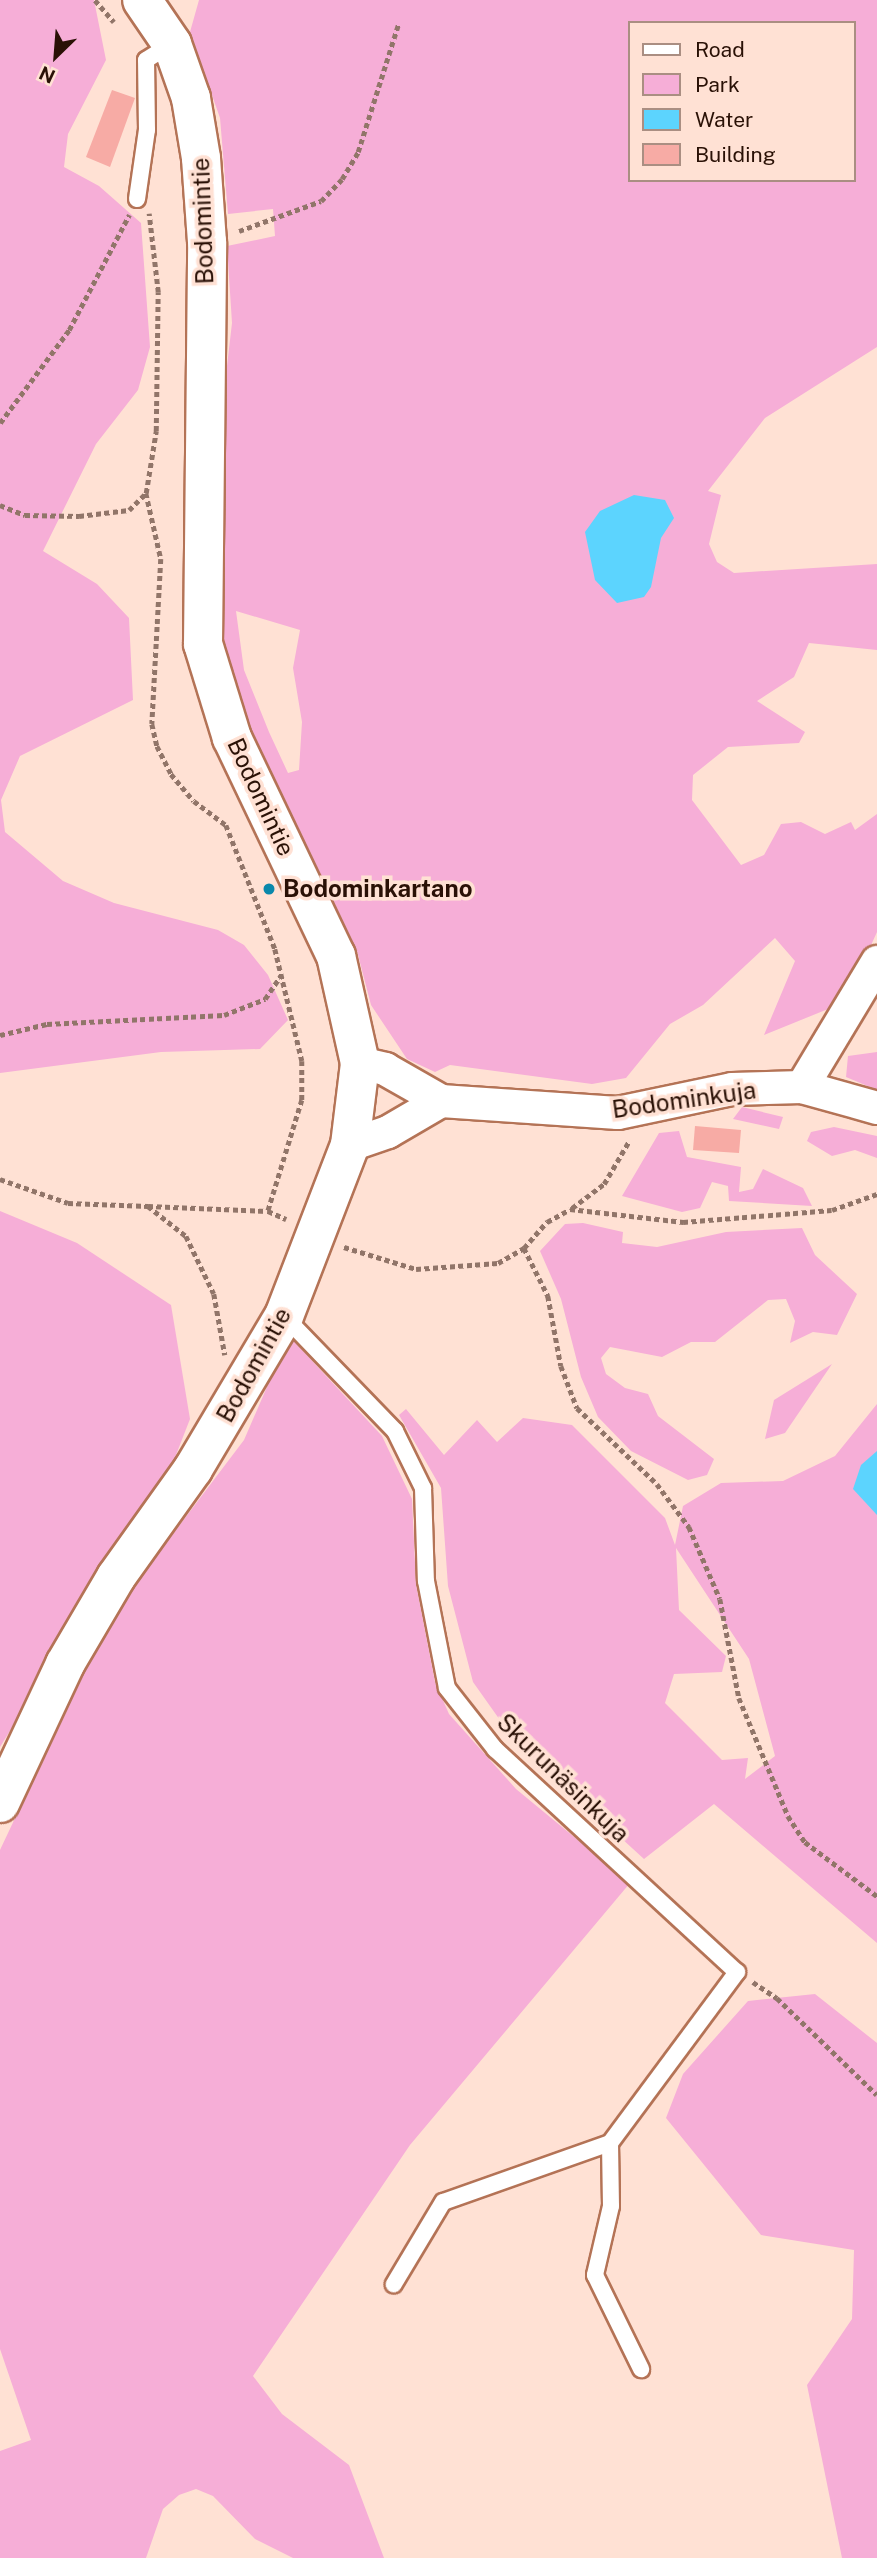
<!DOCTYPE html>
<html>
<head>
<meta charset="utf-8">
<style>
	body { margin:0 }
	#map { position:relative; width:877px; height:2558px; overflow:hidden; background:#ffe1d4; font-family:"Public Sans",sans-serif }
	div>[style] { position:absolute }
	.green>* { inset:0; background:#f6aed7 }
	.water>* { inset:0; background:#5cd4fe }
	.building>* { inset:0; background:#f7aba5 }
	.path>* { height:4.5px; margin-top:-2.25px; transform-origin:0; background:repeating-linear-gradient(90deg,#917569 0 5px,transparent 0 8.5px) }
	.roads { filter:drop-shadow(2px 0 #b47356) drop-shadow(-2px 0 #b47356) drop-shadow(0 2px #b47356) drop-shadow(0 -2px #b47356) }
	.service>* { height:16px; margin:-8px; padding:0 8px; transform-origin:8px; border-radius:8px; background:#fff }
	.minor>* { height:32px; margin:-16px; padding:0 16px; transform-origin:16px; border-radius:16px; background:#fff }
	.tertiary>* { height:38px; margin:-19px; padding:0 19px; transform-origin:19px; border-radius:19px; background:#fff }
	.dots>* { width:19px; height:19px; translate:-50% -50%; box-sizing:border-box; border:4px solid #ffe1d4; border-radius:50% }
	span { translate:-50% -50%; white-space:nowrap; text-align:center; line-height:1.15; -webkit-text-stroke:7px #ffe1d4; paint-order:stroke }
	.street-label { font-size:24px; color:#2a1106 }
	.poi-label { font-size:24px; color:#2a1106; font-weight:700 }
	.left { translate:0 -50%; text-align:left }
	.legend { position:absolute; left:628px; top:21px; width:228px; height:161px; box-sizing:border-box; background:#ffe1d4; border:2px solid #aa8e82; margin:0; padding:9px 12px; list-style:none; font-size:21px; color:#2a1106 }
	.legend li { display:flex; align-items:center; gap:14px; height:35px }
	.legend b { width:35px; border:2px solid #aa8e82 }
	.north { position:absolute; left:21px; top:21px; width:70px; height:70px; -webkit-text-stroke:5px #ffe1d4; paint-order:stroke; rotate:205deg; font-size:19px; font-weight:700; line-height:28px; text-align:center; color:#2a1106 }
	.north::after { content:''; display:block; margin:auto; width:24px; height:32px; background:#2a1106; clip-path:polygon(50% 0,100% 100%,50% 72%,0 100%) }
</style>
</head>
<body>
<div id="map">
	<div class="green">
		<i style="clip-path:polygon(0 0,94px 0,106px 60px,68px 134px,64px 167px,99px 186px,141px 223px,150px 347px,138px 390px,96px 444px,43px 551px,97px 584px,129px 618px,133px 700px,20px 756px,1px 800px,5px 832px,63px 881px,114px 903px,218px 930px,244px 945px,268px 975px,288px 1020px,260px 1049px,161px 1052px,0 1073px)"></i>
		<i style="clip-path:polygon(evenodd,199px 0,877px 0,877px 347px,765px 418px,708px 491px,721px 495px,709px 544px,717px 562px,734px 573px,877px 564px,877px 650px,809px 643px,794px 677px,757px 701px,805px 732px,799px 743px,728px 747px,693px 775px,692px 800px,741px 865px,764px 855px,781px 824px,801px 822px,825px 834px,851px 822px,855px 830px,877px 814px,877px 932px,857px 976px,833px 1007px,764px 1035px,795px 961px,775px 938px,703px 1005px,670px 1024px,626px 1078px,592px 1084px,450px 1065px,435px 1072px,407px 1059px,371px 1005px,357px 951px,250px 740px,234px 698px,219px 626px,218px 443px,232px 323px,227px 246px,275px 236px,273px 209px,228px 214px,220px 118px,190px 32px,199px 0,630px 23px,854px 23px,854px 180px,630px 180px,630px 23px,199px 0,236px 611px,300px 630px,293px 668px,302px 722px,299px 770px,288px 773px,269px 732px,244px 670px,236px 611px)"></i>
		<i style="clip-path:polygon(877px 1052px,877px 1090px,846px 1077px,848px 1056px)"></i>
		<i style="clip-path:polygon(742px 1107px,783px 1117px,779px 1129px,733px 1119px)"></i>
		<i style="clip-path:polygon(834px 1127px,877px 1136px,877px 1158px,855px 1150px,832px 1156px,807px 1141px,811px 1132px)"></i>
		<i style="clip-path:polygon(679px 1131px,687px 1157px,741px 1167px,739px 1192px,753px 1189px,763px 1169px,803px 1188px,812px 1206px,729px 1201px,728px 1186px,712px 1182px,700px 1208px,682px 1212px,622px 1196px,659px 1133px)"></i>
		<i style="clip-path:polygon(0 1211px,77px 1243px,171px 1305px,190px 1419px,167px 1478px,0 1747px)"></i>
		<i style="clip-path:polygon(583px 1223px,623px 1232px,622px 1243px,657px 1247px,726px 1232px,802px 1228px,815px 1255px,857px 1294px,837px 1335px,813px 1332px,790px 1343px,795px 1321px,786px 1299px,768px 1300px,715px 1342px,691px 1342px,662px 1357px,610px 1347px,601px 1358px,606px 1374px,625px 1388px,648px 1394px,658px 1416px,714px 1459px,707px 1475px,688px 1480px,631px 1451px,598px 1417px,581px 1377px,561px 1299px,540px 1251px,565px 1224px)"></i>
		<i style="clip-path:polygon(289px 1336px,382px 1436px,412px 1499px,416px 1584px,435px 1682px,449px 1714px,516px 1789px,630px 1883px,410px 2145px,253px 2376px,282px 2414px,349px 2465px,384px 2558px,293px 2558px,255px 2539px,213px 2496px,196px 2489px,179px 2495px,163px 2509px,146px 2558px,0 2558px,0 2451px,31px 2440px,0 2349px,0 1850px,110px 1617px,244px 1440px)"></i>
		<i style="clip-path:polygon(832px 1364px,785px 1433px,765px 1439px,774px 1400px)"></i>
		<i style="clip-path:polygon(evenodd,877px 1404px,877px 1943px,714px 1804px,644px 1859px,514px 1740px,473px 1682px,448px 1586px,441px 1488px,399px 1415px,406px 1409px,444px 1455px,477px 1420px,497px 1442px,523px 1418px,572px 1425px,665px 1518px,675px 1545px,683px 1506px,721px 1483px,783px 1481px,835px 1456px,877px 1404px,676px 1548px,749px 1659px,775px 1756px,745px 1779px,748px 1758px,722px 1760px,665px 1703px,674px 1674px,722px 1672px,726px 1656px,679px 1610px,676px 1548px)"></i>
		<i style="clip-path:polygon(815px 1994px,877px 2043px,877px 2558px,842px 2558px,807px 2385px,852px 2319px,854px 2250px,761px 2235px,666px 2118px,683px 2074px,748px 2001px)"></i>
	</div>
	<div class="water">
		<i style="clip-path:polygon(634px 495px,665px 500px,674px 518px,661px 538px,651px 587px,644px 597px,617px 603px,595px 580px,585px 532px,600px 511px)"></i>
		<i style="clip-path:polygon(877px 1451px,877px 1515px,853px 1489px,861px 1465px)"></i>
	</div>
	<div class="building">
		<i style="clip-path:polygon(112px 90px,135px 98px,110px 167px,86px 157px)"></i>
		<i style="clip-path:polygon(695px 1126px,741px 1130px,739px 1153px,693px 1150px)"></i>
	</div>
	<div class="path">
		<i style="left:95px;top:0;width:29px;rotate:49deg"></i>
		<i style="left:239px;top:231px;width:87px;rotate:-20.1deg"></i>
		<i style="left:321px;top:201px;width:30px;rotate:-46deg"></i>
		<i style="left:342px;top:179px;width:31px;rotate:-59deg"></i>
		<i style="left:358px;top:152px;width:133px;rotate:-72.5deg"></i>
		<i style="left:0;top:423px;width:116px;rotate:-53.4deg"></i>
		<i style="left:69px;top:330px;width:130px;rotate:-62.4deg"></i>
		<i style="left:146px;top:493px;width:68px;rotate:77.2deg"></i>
		<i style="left:161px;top:559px;width:165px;rotate:93.1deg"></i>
		<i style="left:152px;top:724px;width:23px;rotate:77deg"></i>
		<i style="left:157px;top:746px;width:31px;rotate:63deg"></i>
		<i style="left:171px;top:774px;width:35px;rotate:50deg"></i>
		<i style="left:194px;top:801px;width:40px;rotate:37deg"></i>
		<i style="left:226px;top:825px;width:133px;rotate:68.4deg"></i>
		<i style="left:275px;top:949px;width:115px;rotate:76.4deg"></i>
		<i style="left:302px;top:1061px;width:39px;rotate:90deg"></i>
		<i style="left:302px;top:1100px;width:116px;rotate:107deg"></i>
		<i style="left:0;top:505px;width:27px;rotate:22deg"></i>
		<i style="left:25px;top:515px;width:54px;rotate:1.1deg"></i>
		<i style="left:79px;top:516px;width:50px;rotate:-6.8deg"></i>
		<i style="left:129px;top:510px;width:24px;rotate:-45deg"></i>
		<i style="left:146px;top:493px;width:63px;rotate:-80.8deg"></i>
		<i style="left:156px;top:431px;width:139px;rotate:-89.2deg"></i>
		<i style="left:158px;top:292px;width:79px;rotate:-96.6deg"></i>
		<i style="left:0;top:1035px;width:48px;rotate:-13.2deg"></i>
		<i style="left:47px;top:1024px;width:177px;rotate:-2.9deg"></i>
		<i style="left:224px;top:1015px;width:44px;rotate:-21.3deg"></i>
		<i style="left:265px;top:999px;width:29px;rotate:-56deg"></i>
		<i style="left:0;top:1179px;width:72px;rotate:19.4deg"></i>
		<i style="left:68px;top:1203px;width:80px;rotate:2.1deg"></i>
		<i style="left:148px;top:1206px;width:48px;rotate:38.3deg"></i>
		<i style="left:186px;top:1236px;width:64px;rotate:64.2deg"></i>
		<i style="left:214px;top:1294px;width:62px;rotate:79.8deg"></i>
		<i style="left:148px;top:1206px;width:120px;rotate:2.4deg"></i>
		<i style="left:268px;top:1211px;width:20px;rotate:24deg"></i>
		<i style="left:572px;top:1208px;width:40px;rotate:-37deg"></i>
		<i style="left:604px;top:1184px;width:50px;rotate:-59.8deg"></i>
		<i style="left:344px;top:1247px;width:75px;rotate:17deg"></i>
		<i style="left:416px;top:1269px;width:82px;rotate:-4.2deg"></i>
		<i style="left:498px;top:1263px;width:30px;rotate:-30deg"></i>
		<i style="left:524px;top:1248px;width:54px;rotate:63.4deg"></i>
		<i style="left:548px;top:1296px;width:71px;rotate:79.5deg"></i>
		<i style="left:561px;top:1366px;width:45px;rotate:69.1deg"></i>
		<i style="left:577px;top:1408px;width:110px;rotate:43.5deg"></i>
		<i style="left:657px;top:1484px;width:54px;rotate:53.3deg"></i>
		<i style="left:689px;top:1527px;width:78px;rotate:66.7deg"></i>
		<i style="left:720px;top:1599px;width:101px;rotate:79.1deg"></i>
		<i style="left:739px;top:1698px;width:128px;rotate:67.4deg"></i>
		<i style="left:788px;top:1816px;width:31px;rotate:57deg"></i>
		<i style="left:805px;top:1842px;width:90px;rotate:36.9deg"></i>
		<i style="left:524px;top:1248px;width:35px;rotate:-49deg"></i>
		<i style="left:547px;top:1222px;width:26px;rotate:-29deg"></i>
		<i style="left:570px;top:1209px;width:114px;rotate:6.6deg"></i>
		<i style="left:683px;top:1222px;width:149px;rotate:-4.6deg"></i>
		<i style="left:832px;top:1210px;width:48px;rotate:-19.6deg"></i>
		<i style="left:753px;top:1982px;width:29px;rotate:34deg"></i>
		<i style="left:777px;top:1998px;width:139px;rotate:44.1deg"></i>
	</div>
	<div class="roads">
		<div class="service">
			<i style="left:137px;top:199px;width:70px;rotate:-81.8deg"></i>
			<i style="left:147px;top:130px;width:70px;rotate:-90.8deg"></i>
			<i style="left:146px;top:60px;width:31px;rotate:-32deg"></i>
			<i style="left:284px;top:1316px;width:160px;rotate:46deg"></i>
			<i style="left:395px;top:1431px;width:64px;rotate:63.8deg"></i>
			<i style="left:423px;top:1488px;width:93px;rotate:88.2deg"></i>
			<i style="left:426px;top:1581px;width:109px;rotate:78.9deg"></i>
			<i style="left:447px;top:1688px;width:78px;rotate:51.8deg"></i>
			<i style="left:495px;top:1749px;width:329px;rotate:42.7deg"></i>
			<i style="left:737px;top:1972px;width:213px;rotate:126.6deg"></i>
			<i style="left:610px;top:2143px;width:177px;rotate:160.5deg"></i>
			<i style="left:443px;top:2202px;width:96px;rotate:120.9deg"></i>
			<i style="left:610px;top:2143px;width:63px;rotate:89.1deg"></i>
			<i style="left:611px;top:2206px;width:71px;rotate:103.1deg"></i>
			<i style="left:595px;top:2275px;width:105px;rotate:63.9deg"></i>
		</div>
		<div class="minor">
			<i style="left:360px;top:1063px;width:26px;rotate:13deg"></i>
			<i style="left:385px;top:1069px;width:64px;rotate:29.7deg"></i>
			<i style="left:441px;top:1101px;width:177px;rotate:3.9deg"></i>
			<i style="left:618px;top:1113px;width:116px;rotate:-11.9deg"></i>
			<i style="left:732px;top:1089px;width:70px;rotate:-1.6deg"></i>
			<i style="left:802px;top:1087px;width:78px;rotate:15.6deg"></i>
			<i style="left:802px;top:1087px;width:146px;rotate:-59deg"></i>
			<i style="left:350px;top:1145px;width:40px;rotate:-18.9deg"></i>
			<i style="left:388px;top:1132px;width:61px;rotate:-30.3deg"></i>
		</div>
		<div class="tertiary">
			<i style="left:0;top:1803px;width:153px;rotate:-64.9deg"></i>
			<i style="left:65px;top:1664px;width:101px;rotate:-59.6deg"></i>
			<i style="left:116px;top:1577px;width:133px;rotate:-54.5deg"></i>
			<i style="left:193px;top:1469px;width:178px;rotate:-59.3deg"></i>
			<i style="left:284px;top:1316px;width:183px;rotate:-68.9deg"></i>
			<i style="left:350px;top:1145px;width:83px;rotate:-83deg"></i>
			<i style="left:360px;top:1063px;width:110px;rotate:-102.6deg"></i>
			<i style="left:336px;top:956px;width:242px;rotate:-115.5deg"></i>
			<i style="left:232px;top:738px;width:98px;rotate:-107.1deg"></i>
			<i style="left:203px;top:644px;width:402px;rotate:-89.4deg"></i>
			<i style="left:207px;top:242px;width:84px;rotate:-94.1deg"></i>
			<i style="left:201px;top:158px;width:61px;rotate:-99.5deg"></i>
			<i style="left:191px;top:98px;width:57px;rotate:-109.4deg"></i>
			<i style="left:172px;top:44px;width:53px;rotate:-124.3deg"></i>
		</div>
	</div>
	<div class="dots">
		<i style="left:269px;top:889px;background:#0a88ab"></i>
	</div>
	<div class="street-label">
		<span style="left:203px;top:221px;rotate:-92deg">Bodomintie</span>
		<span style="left:261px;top:797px;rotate:65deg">Bodomintie</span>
		<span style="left:684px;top:1100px;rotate:-8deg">Bodominkuja</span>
		<span style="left:254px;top:1365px;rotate:-61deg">Bodomintie</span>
		<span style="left:563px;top:1778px;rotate:44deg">Skurunäsinkuja</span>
	</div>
	<div class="poi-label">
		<span class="left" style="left:283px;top:889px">Bodominkartano</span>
	</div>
	<ul class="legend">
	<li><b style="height:9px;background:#fff"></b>Road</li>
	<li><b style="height:19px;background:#f6aed7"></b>Park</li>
	<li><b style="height:19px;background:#5cd4fe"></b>Water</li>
	<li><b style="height:19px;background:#f7aba5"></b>Building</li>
	</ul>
	<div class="north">N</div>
</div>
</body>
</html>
